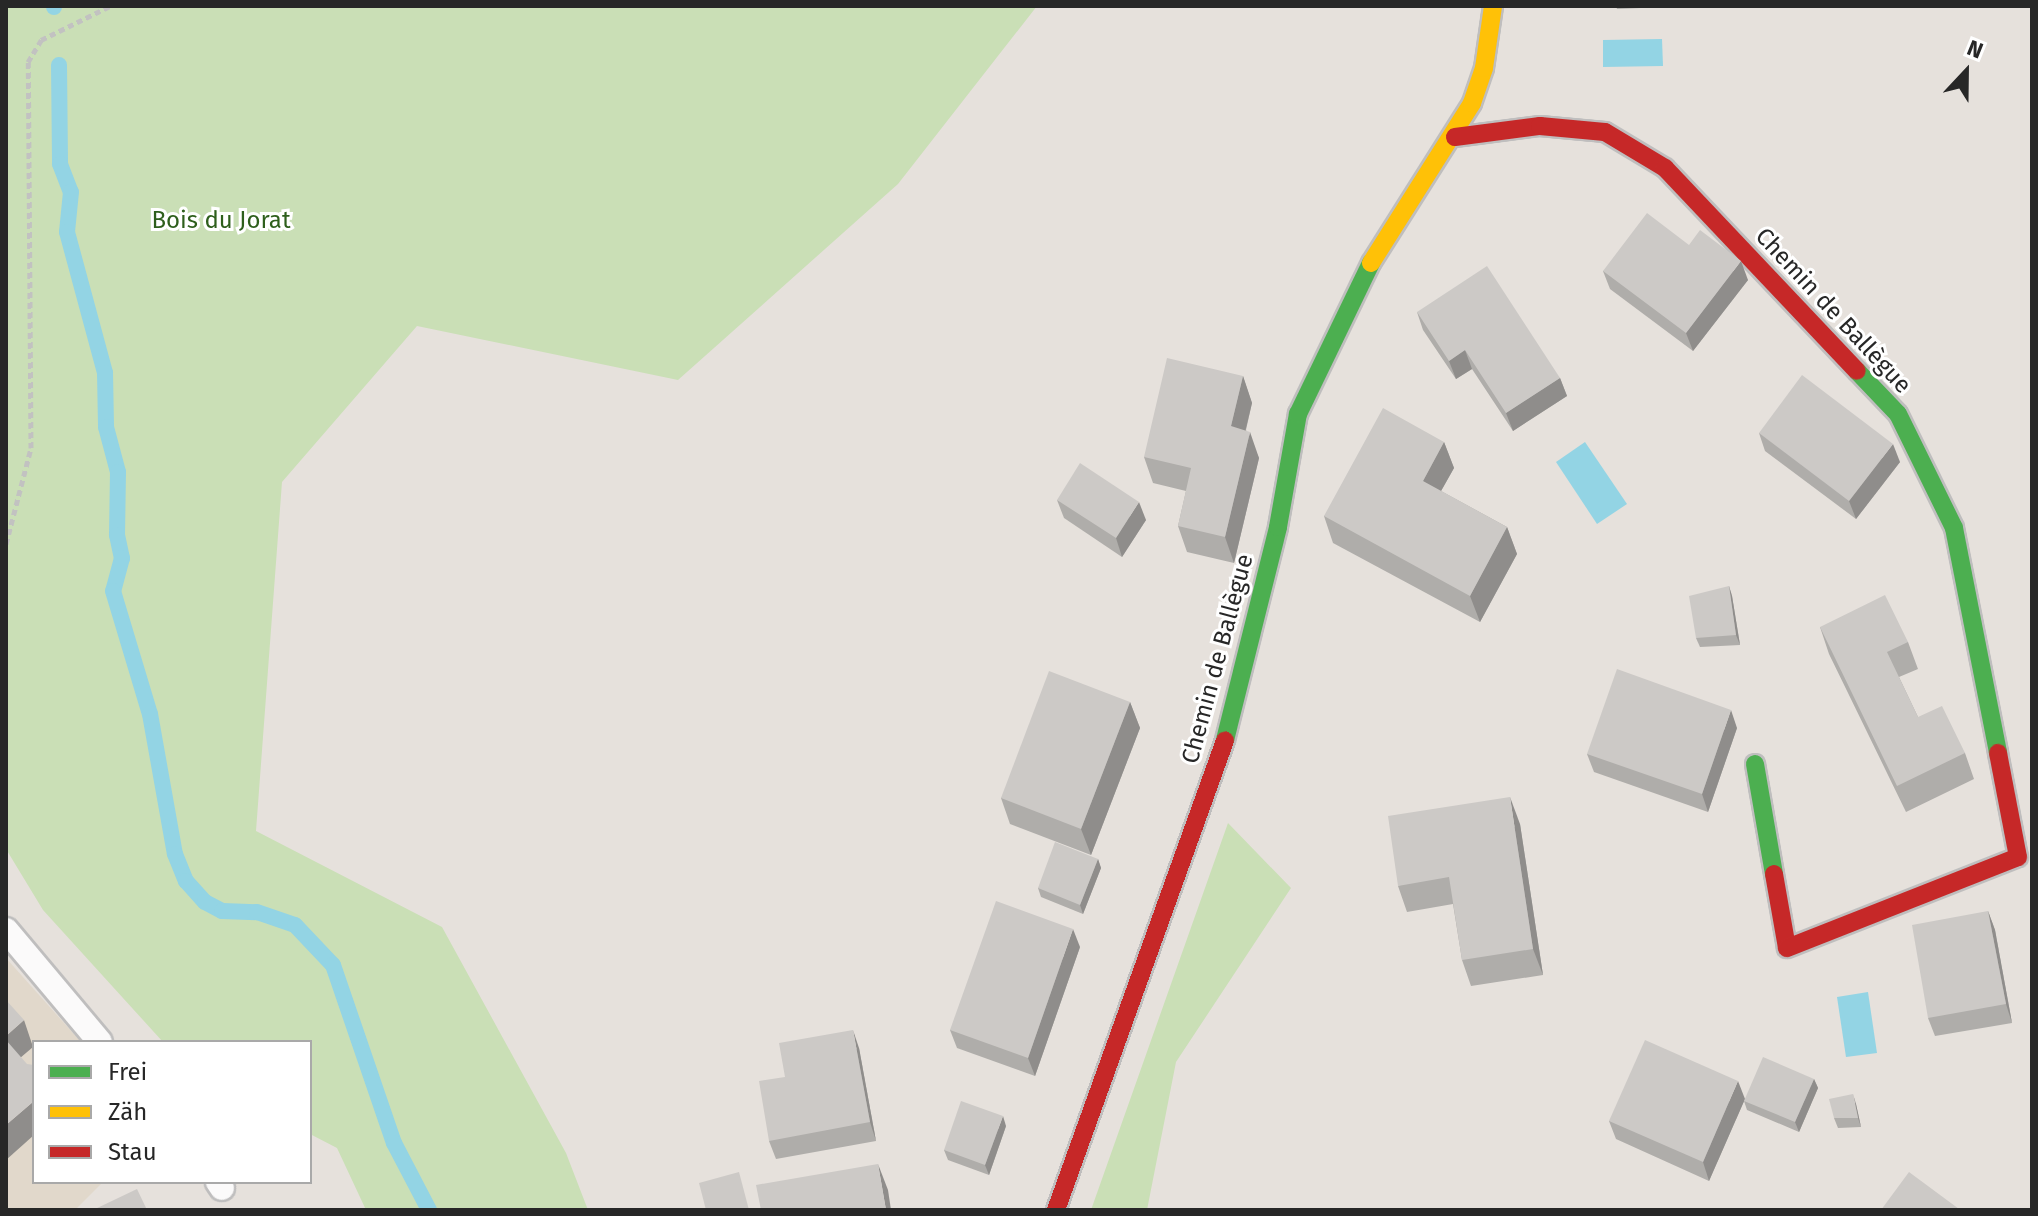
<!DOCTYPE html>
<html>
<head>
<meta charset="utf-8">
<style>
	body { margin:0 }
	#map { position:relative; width:2038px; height:1216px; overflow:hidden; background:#e6e1dc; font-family:"Fira Sans",sans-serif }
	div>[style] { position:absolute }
	.education>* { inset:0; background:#e1d8cb }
	.green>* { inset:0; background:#cadfb6 }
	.water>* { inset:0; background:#93d4e4 }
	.stream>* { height:16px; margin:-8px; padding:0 8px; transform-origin:8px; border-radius:8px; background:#93d4e4 }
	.path>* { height:5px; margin-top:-2.5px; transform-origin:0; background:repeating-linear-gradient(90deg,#c2c2c1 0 6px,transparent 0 10px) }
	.roads { filter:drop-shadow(2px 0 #bfbebe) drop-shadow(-2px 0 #bfbebe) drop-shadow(0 2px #bfbebe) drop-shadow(0 -2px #bfbebe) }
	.lane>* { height:24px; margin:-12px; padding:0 12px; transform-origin:12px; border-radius:12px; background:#fbfafa }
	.fast>* { height:18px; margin:-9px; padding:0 9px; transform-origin:9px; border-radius:9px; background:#4caf50 }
	.slow>* { height:18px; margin:-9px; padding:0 9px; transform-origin:9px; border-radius:9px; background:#ffc107 }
	.jam>* { height:18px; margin:-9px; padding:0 9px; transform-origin:9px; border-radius:9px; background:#c62828 }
	.wall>* { inset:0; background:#afadaa }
	.shaded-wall>* { inset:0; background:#8f8d8b }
	.building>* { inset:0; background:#ccc9c6 }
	span { translate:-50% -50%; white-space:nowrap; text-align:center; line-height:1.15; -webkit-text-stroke:6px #fff; paint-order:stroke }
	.park-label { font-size:24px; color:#2e5f1c }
	.street-label { font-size:24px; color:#272727 }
	.frame { position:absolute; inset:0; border:8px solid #272727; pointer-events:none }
	.legend { position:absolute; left:32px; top:1040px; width:280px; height:144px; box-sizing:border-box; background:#fff; border:2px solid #a9a9a9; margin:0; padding:10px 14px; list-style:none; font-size:24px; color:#272727 }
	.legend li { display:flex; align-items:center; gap:16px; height:40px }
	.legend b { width:40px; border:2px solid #a9a9a9 }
	.north { position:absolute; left:1926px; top:32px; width:80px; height:80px; -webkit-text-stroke:6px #fff; paint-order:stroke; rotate:22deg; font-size:22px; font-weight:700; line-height:32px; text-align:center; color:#272727 }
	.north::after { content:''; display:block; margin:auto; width:28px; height:36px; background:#272727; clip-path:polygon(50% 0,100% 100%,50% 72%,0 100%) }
</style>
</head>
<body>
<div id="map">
	<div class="education">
		<i style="clip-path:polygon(6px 958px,81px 1042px,34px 1042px,34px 1182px,103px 1182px,75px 1210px,6px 1210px)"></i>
	</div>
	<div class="green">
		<i style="clip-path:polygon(6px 6px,1037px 6px,898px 184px,678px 380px,417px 326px,282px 482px,256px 831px,442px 927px,566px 1153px,588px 1210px,366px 1210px,337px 1148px,310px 1134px,310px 1042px,163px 1042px,43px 910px,6px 849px)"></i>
		<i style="clip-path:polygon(1228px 823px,1291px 888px,1176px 1062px,1147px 1210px,1091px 1210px)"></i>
	</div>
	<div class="water">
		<i style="clip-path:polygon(1662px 39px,1663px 66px,1603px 67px,1603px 40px)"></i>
		<i style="clip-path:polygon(1585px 442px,1627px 504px,1597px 524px,1556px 462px)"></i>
		<i style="clip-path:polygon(1868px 992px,1877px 1053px,1846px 1057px,1837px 997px)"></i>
	</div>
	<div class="stream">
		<i style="left:54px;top:6px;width:1px;rotate:90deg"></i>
		<i style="left:59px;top:65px;width:99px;rotate:89.4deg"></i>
		<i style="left:60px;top:164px;width:30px;rotate:69deg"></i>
		<i style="left:71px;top:192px;width:40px;rotate:95.7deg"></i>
		<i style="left:67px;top:232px;width:146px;rotate:74.9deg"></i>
		<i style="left:105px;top:373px;width:54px;rotate:88.9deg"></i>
		<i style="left:106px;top:427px;width:47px;rotate:75.1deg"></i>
		<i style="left:118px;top:472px;width:63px;rotate:90.9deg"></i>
		<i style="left:117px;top:535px;width:24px;rotate:78deg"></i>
		<i style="left:122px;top:558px;width:34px;rotate:105deg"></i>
		<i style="left:113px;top:591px;width:128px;rotate:73.3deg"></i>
		<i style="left:150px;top:714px;width:142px;rotate:79.9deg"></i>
		<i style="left:175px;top:854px;width:29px;rotate:68deg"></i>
		<i style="left:186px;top:881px;width:28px;rotate:48deg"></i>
		<i style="left:205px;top:902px;width:19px;rotate:28deg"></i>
		<i style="left:222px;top:911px;width:35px;rotate:2deg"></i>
		<i style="left:257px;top:912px;width:40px;rotate:18.9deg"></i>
		<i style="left:295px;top:925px;width:55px;rotate:46.5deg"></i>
		<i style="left:333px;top:965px;width:188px;rotate:71.1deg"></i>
		<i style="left:394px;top:1143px;width:76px;rotate:62.4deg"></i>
	</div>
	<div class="path">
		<i style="left:6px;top:544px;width:99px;rotate:-75.4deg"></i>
		<i style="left:31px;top:448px;width:386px;rotate:-90.4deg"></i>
		<i style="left:28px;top:62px;width:26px;rotate:-59deg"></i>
		<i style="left:41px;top:40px;width:77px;rotate:-26.2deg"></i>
	</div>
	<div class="roads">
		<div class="lane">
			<i style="left:6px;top:930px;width:146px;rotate:50deg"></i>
			<i style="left:218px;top:1182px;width:7px;rotate:56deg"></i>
		</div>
		<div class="fast">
			<i style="left:1857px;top:371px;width:59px;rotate:46.4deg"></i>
			<i style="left:1898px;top:414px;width:127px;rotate:63.8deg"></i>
			<i style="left:1954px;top:528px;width:229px;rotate:78.9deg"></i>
			<i style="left:1225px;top:740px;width:219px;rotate:-76deg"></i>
			<i style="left:1278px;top:527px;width:115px;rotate:-80deg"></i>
			<i style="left:1298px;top:414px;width:168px;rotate:-64.2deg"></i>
			<i style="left:1755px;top:764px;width:112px;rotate:80.2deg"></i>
		</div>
		<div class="slow">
			<i style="left:1371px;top:263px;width:189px;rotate:-57.7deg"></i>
			<i style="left:1472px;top:103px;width:37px;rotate:-71deg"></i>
			<i style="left:1484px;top:68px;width:63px;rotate:-81.7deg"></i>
		</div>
		<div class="jam">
			<i style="left:1455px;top:137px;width:86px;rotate:-7.4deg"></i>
			<i style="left:1540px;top:126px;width:65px;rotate:5.3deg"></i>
			<i style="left:1605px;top:132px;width:70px;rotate:31deg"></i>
			<i style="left:1665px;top:168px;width:279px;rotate:46.6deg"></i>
			<i style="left:1774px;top:874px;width:75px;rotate:80deg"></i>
			<i style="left:1787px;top:948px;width:248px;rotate:-21.5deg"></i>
			<i style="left:2018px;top:857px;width:106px;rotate:-100.9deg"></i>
			<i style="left:1056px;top:1210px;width:499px;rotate:-70.2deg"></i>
		</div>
	</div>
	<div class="wall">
		<i style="clip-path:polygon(1616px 6px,1689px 6px,1617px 9px)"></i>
		<i style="clip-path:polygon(1689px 245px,1748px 280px,1693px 351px,1610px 289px,1603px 271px)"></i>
		<i style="clip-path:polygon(1417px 312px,1560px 378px,1567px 396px,1513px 431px,1472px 369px,1456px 379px,1423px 330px)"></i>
		<i style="clip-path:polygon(1243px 376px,1252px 403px,1246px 430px,1259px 458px,1234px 563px,1187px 552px,1178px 526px,1186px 491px,1153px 483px,1144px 457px)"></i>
		<i style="clip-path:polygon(1759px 433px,1900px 462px,1856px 519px,1765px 451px)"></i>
		<i style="clip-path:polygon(1444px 442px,1454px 468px,1441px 491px,1507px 527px,1517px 554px,1480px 622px,1333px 543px,1324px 516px)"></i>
		<i style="clip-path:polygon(1057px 500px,1146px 520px,1122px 557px,1064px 518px)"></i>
		<i style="clip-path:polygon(1729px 586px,1732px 596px,1740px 645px,1700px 647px,1696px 638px)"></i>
		<i style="clip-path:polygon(1820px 627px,1908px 642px,1918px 669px,1899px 677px,1918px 717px,1965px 753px,1974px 779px,1906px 812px,1829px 654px)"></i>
		<i style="clip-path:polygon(1130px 702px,1140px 728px,1091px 855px,1010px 824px,1001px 798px)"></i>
		<i style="clip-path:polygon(1737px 728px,1708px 812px,1594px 772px,1587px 754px)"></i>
		<i style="clip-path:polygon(1520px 824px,1543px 975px,1471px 986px,1462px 960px,1453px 904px,1407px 912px,1398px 886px)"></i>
		<i style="clip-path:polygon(1098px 859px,1101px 868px,1083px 914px,1041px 897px,1038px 888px)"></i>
		<i style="clip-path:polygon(1988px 911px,1995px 930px,2012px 1023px,1935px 1036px,1928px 1018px)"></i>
		<i style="clip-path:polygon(1080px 947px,1035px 1076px,957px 1048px,950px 1030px)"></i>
		<i style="clip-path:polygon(859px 1048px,876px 1141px,776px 1159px,769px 1141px,785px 1077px)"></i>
		<i style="clip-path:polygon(1814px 1079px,1818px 1088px,1799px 1132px,1747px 1110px,1744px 1101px,1709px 1181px,1616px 1139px,1609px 1121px,1745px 1099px)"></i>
		<i style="clip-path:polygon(1856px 1104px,1861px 1127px,1838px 1128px,1834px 1118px)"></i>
		<i style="clip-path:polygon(1006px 1126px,989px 1175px,948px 1160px,944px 1150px)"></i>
	</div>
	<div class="shaded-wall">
		<i style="clip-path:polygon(1741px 261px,1748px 280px,1693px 351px,1686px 333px)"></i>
		<i style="clip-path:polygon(1465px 350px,1472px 369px,1456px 379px,1449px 361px)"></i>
		<i style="clip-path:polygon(1243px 376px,1252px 403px,1240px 453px,1231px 426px)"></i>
		<i style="clip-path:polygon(1560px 378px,1567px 396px,1513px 431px,1506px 413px)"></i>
		<i style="clip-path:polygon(1250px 432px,1259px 458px,1234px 563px,1225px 537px)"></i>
		<i style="clip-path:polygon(1444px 442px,1454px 468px,1432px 507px,1423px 481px)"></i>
		<i style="clip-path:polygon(1893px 444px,1900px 462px,1856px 519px,1849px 501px)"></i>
		<i style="clip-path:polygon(1139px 502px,1146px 520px,1122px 557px,1116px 538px)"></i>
		<i style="clip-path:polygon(1507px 527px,1517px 554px,1480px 622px,1470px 596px)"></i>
		<i style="clip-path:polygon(1729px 586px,1732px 596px,1740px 645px,1736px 635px)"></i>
		<i style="clip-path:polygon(1130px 702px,1140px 728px,1091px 855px,1081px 829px)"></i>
		<i style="clip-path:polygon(1731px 710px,1737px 728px,1708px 812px,1702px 794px)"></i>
		<i style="clip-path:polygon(1510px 797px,1520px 824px,1543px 975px,1533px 949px)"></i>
		<i style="clip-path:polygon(1098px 859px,1101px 868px,1083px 914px,1080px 905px)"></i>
		<i style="clip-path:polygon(1988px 911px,1995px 930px,2012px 1023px,2006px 1004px)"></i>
		<i style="clip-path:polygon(1073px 929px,1080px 947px,1035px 1076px,1028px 1058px)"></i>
		<i style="clip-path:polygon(24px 1020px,33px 1047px,13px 1064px,6px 1044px,6px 1036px)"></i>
		<i style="clip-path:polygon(853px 1030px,859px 1048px,876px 1141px,870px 1122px)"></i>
		<i style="clip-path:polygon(1814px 1079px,1818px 1088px,1799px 1132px,1795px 1122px)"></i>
		<i style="clip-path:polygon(1738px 1081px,1745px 1099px,1709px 1181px,1703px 1162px)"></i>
		<i style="clip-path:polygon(1853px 1094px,1856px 1104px,1861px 1127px,1858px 1118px)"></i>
		<i style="clip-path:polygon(34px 1101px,34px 1135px,6px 1160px,6px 1125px)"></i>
		<i style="clip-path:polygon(1003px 1116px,1006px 1126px,989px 1175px,985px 1165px)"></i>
		<i style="clip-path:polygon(878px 1164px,888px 1190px,891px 1210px,886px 1210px)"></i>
	</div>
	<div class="building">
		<i style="clip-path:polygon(1647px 213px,1689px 245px,1700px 230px,1741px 261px,1686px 333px,1603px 271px)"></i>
		<i style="clip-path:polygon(1487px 266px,1560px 378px,1506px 413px,1465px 350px,1449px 361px,1417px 312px)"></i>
		<i style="clip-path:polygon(1167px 358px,1243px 376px,1231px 426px,1250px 432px,1225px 537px,1178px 526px,1191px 468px,1144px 457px)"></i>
		<i style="clip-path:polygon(1802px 375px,1893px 444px,1849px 501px,1759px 433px)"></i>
		<i style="clip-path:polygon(1383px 408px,1444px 442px,1423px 481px,1507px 527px,1470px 596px,1324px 516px)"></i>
		<i style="clip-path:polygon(1080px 463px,1139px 502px,1116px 538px,1057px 500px)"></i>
		<i style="clip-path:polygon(1729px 586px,1736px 635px,1696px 638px,1689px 596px)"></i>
		<i style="clip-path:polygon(1885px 595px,1908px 642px,1887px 652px,1918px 717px,1942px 706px,1965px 753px,1897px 786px,1820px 627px)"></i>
		<i style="clip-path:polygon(1617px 669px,1731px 710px,1702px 794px,1587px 754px)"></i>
		<i style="clip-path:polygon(1049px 671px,1130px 702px,1081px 829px,1001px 798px)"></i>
		<i style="clip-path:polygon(1510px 797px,1533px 949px,1462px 960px,1449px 877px,1398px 886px,1388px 816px)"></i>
		<i style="clip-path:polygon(1055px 842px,1098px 859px,1080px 905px,1038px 888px)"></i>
		<i style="clip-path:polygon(996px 901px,1073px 929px,1028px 1058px,950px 1030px)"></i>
		<i style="clip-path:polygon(1988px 911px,2006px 1004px,1928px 1018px,1912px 925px)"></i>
		<i style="clip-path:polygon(6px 1000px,24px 1020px,6px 1036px)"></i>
		<i style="clip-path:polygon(853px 1030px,870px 1122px,769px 1141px,759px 1081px,785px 1077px,779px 1043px)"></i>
		<i style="clip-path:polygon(6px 1040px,27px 1064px,34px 1065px,34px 1101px,6px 1125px)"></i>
		<i style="clip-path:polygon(1645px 1040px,1738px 1081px,1703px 1162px,1609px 1121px)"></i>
		<i style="clip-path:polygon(1763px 1057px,1814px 1079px,1795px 1122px,1744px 1101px)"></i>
		<i style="clip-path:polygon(1853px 1094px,1858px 1118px,1834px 1118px,1829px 1099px)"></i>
		<i style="clip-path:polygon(961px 1101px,1003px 1116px,985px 1165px,944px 1150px)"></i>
		<i style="clip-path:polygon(878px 1164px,886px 1210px,761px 1210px,756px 1185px)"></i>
		<i style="clip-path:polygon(739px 1172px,749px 1210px,706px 1210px,699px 1183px)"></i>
		<i style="clip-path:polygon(1909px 1172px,1959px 1209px,1958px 1210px,1881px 1210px)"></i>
		<i style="clip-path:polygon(137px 1189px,147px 1210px,93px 1210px)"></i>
	</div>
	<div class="park-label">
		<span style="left:221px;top:221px">Bois du Jorat</span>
	</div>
	<div class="street-label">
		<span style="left:1833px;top:311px;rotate:47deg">Chemin de Ballègue</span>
		<span style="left:1218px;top:659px;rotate:-75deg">Chemin de Ballègue</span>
	</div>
	<div class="frame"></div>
	<ul class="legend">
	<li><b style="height:10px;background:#4caf50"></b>Frei</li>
	<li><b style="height:10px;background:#ffc107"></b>Zäh</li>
	<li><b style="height:10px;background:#c62828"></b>Stau</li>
	</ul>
	<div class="north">N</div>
</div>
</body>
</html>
